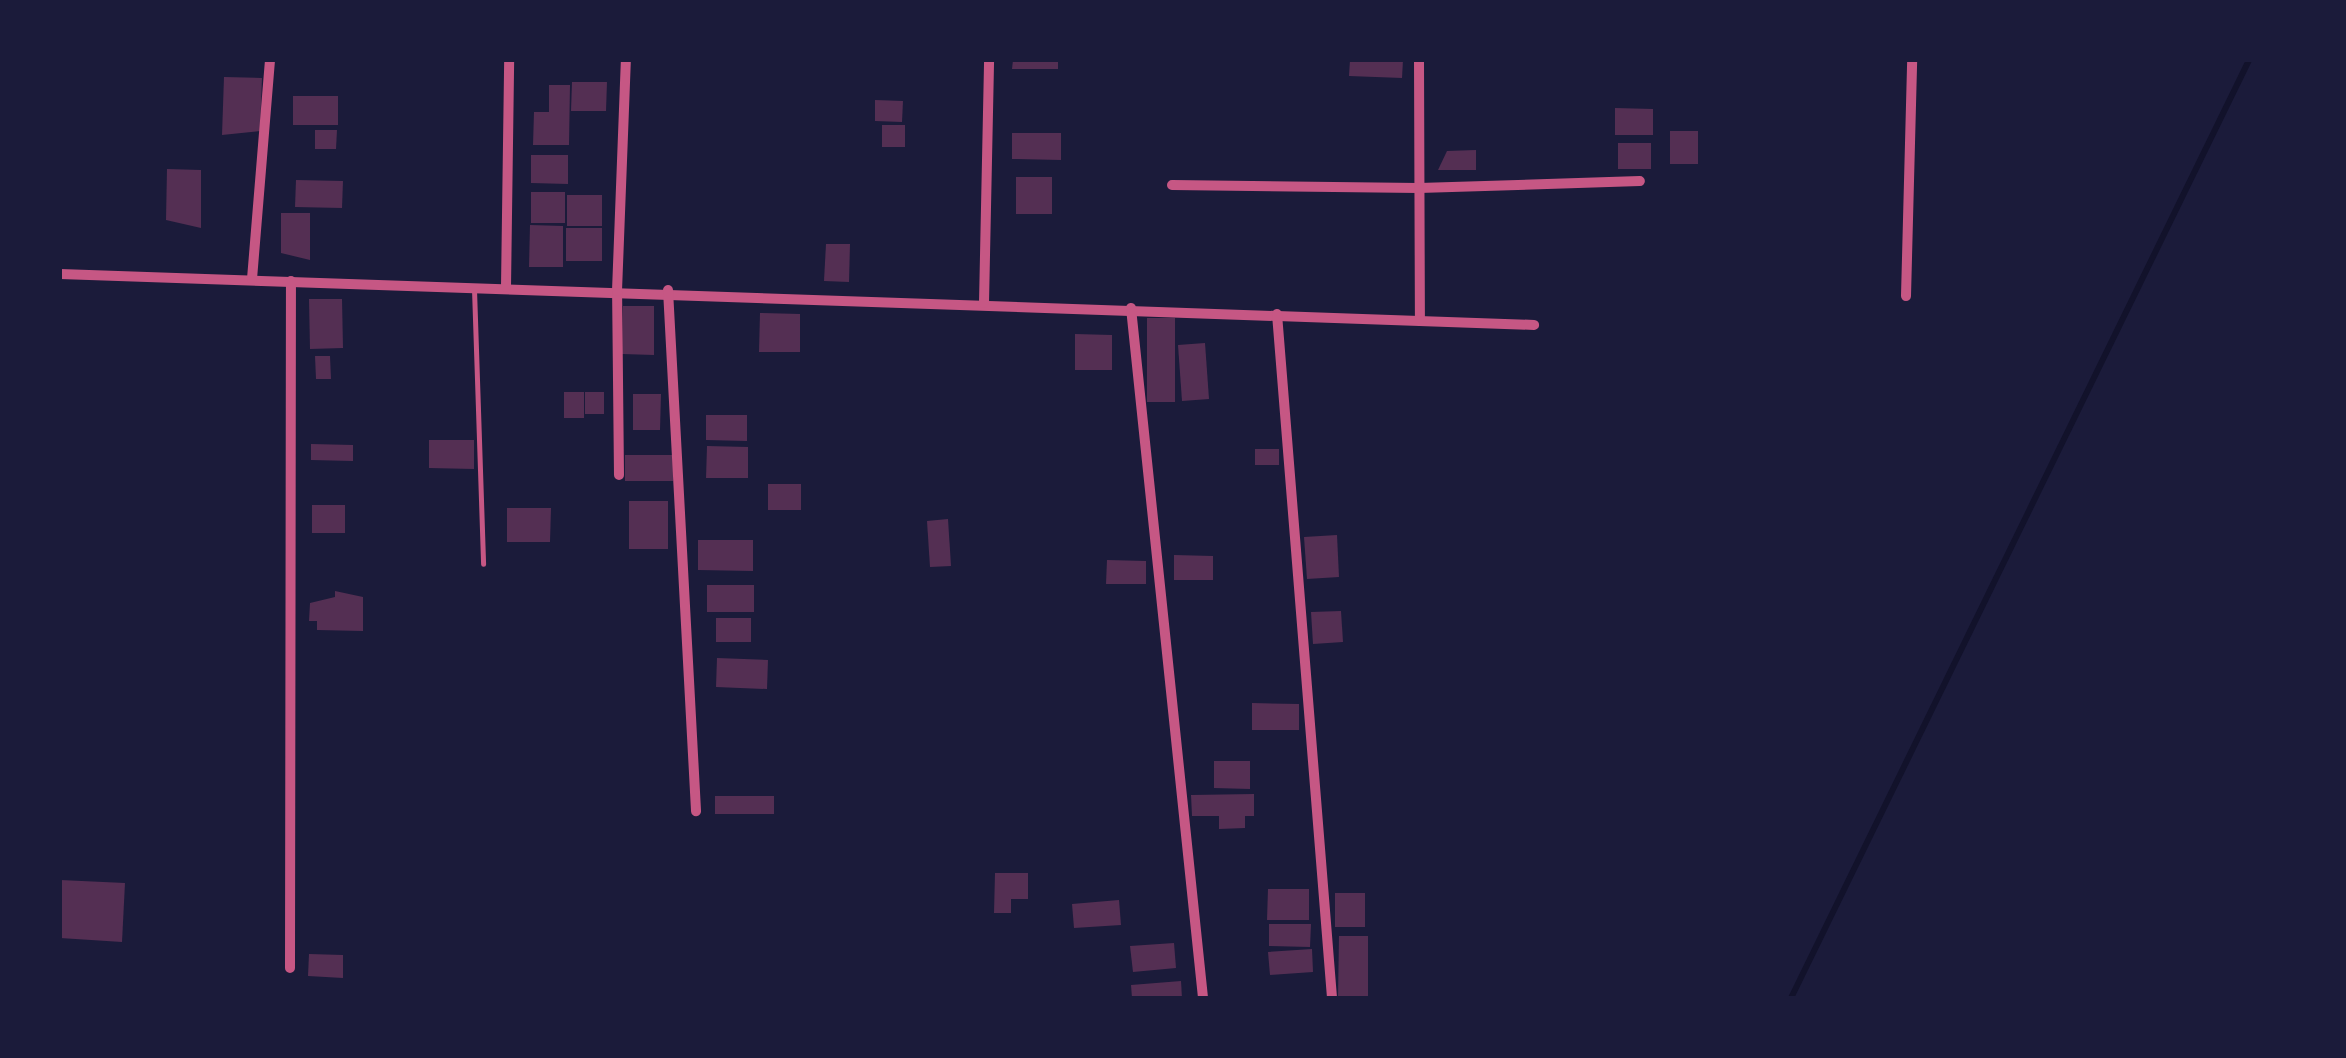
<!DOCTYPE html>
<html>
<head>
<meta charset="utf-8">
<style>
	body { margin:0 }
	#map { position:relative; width:2346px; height:1058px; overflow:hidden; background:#1b1b3a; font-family:Poppins,sans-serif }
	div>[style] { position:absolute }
	.stream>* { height:6px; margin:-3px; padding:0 3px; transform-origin:3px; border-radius:3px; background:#12122b }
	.building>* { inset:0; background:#542f53 }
	.service>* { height:5px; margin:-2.5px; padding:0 2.5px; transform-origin:2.5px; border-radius:2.5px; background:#c65784 }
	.minor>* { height:10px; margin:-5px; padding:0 5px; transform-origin:5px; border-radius:5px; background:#c65784 }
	span { translate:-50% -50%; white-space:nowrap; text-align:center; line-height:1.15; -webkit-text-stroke:8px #1b1b3a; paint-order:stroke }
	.frame { position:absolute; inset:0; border:62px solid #1b1b3a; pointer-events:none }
</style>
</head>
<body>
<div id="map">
	<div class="stream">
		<i style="left:1791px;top:998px;width:1044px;rotate:-63.97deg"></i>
	</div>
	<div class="building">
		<i style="clip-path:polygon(1013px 60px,1058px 60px,1058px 69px,1012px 69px)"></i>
		<i style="clip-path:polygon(1350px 60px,1403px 60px,1402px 78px,1349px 76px)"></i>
		<i style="clip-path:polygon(224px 77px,262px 78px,260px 131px,222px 135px)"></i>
		<i style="clip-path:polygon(572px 82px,607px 82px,606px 111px,571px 111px)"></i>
		<i style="clip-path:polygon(549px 85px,570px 85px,569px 145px,533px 145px,534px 112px,549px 112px)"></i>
		<i style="clip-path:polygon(293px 96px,338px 96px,338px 125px,293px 125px)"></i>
		<i style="clip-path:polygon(875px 100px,903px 101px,902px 122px,875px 121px)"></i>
		<i style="clip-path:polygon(1615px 108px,1653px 109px,1653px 135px,1615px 135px)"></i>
		<i style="clip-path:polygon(882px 125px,905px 125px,905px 147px,882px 147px)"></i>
		<i style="clip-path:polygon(315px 130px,337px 130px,336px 149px,315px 149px)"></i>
		<i style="clip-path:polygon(1670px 131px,1698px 131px,1698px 164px,1670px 164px)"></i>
		<i style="clip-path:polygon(1012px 133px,1061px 133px,1061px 160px,1012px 159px)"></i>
		<i style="clip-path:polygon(1618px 143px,1651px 143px,1651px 169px,1618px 169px)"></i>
		<i style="clip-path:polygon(1476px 150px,1476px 170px,1438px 170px,1447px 151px)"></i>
		<i style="clip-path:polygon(531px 155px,568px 155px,568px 184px,531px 183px)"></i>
		<i style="clip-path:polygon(167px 169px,201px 170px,201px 228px,166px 220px)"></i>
		<i style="clip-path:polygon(1016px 177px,1052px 177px,1052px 214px,1016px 214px)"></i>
		<i style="clip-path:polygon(296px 180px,343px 181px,342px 208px,295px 207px)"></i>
		<i style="clip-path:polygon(531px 192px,565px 192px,565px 223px,531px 223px)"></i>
		<i style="clip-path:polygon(567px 195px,602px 195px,602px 226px,567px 226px)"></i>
		<i style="clip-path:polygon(281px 213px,310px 213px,310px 260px,281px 253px)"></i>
		<i style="clip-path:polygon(530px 225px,563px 226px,563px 267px,529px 267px)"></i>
		<i style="clip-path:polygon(566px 228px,602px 228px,602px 261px,566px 261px)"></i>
		<i style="clip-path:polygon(826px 244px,850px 244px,849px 282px,824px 281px)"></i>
		<i style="clip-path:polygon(309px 299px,342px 299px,343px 348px,310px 349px)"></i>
		<i style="clip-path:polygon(623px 306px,654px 306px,654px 355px,622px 354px)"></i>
		<i style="clip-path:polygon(760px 313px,800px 314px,800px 352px,759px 352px)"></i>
		<i style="clip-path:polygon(1147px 318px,1175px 318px,1175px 402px,1147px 402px)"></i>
		<i style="clip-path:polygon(1075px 334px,1112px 335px,1112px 370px,1075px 370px)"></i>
		<i style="clip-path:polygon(1205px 343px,1209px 399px,1182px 401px,1178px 345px)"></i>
		<i style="clip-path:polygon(315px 356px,330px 356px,331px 379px,316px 379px)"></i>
		<i style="clip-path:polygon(564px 392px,584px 392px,584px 418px,564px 418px)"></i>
		<i style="clip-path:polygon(585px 392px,604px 392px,604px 414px,585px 414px)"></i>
		<i style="clip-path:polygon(633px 394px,661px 394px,660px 430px,633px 430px)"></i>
		<i style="clip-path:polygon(706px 415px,747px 415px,747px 441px,706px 440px)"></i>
		<i style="clip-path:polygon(429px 440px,474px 440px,474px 469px,429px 468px)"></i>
		<i style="clip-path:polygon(311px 444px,353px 445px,353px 461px,311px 460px)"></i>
		<i style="clip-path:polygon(707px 446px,748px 447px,748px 478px,706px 478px)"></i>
		<i style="clip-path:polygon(1255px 449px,1279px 449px,1279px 465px,1255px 465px)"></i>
		<i style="clip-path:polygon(625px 455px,673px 455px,673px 481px,625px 481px)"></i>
		<i style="clip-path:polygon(768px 484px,801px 484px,801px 510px,768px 510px)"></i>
		<i style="clip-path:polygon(629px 501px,668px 501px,668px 549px,629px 549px)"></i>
		<i style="clip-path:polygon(312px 505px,345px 505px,345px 533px,312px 533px)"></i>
		<i style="clip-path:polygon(507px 508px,551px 508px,550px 542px,507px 542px)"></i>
		<i style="clip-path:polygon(948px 519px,951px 566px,930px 567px,927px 521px)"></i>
		<i style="clip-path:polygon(1337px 535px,1339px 577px,1307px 579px,1304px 537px)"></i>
		<i style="clip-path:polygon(698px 540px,753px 540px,753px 571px,698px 570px)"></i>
		<i style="clip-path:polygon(1174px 555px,1213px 556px,1213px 580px,1174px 580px)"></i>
		<i style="clip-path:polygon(1107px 560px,1146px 561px,1146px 584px,1106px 584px)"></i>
		<i style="clip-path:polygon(707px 585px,754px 585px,754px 612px,707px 612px)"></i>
		<i style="clip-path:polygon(335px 591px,363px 597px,363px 631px,317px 630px,317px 621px,309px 621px,310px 603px,335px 597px)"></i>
		<i style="clip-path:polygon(1341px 611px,1343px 642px,1313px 644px,1311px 612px)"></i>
		<i style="clip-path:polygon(716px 618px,751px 618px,751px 642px,716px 642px)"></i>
		<i style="clip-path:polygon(717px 658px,768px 660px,767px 689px,716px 687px)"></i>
		<i style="clip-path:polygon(1252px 703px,1299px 704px,1299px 730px,1252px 730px)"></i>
		<i style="clip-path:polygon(1214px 761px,1250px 761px,1250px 789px,1214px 788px)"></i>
		<i style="clip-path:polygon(1254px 794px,1254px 816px,1245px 816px,1245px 828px,1219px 829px,1219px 816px,1192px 816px,1191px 795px)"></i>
		<i style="clip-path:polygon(715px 796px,774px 796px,774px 814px,715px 814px)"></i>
		<i style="clip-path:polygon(995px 873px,1028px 873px,1028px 899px,1011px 899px,1011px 913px,994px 913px)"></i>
		<i style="clip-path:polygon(60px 880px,125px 883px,122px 942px,60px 938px)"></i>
		<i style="clip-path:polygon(1268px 889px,1309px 889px,1309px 920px,1267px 920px)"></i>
		<i style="clip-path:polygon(1335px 893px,1365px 893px,1365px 927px,1335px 927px)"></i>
		<i style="clip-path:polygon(1119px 900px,1121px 925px,1074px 928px,1072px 904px)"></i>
		<i style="clip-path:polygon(1269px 924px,1311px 924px,1310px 947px,1269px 946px)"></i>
		<i style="clip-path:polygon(1339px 936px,1368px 936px,1368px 998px,1338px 998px)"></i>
		<i style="clip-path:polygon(1174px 943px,1176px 968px,1133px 972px,1130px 946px)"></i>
		<i style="clip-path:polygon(1312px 949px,1313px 972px,1270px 975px,1268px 952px)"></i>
		<i style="clip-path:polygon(309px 954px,343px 955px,343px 978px,308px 976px)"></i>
		<i style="clip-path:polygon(1181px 981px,1182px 998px,1132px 998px,1131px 985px)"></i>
	</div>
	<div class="service">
		<i style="left:474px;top:289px;width:275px;rotate:88.1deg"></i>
	</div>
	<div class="minor">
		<i style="left:1419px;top:60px;width:261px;rotate:89.8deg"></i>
		<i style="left:1172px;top:185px;width:247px;rotate:0.7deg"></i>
		<i style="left:1419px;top:188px;width:221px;rotate:-1.8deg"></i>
		<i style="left:60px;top:274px;width:1475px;rotate:1.98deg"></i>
		<i style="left:252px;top:279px;width:220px;rotate:-85.3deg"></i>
		<i style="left:506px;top:287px;width:227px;rotate:-89.2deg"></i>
		<i style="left:668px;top:290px;width:522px;rotate:86.92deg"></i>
		<i style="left:1906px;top:296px;width:236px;rotate:-88.5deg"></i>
		<i style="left:984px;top:303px;width:243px;rotate:-88.8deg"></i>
		<i style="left:1131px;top:308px;width:694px;rotate:84.04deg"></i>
		<i style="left:1277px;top:314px;width:686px;rotate:85.4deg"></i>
		<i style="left:619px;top:475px;width:184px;rotate:-90.6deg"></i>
		<i style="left:617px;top:291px;width:231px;rotate:-87.8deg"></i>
		<i style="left:290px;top:968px;width:687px;rotate:-89.92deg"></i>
	</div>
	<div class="frame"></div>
</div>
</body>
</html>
